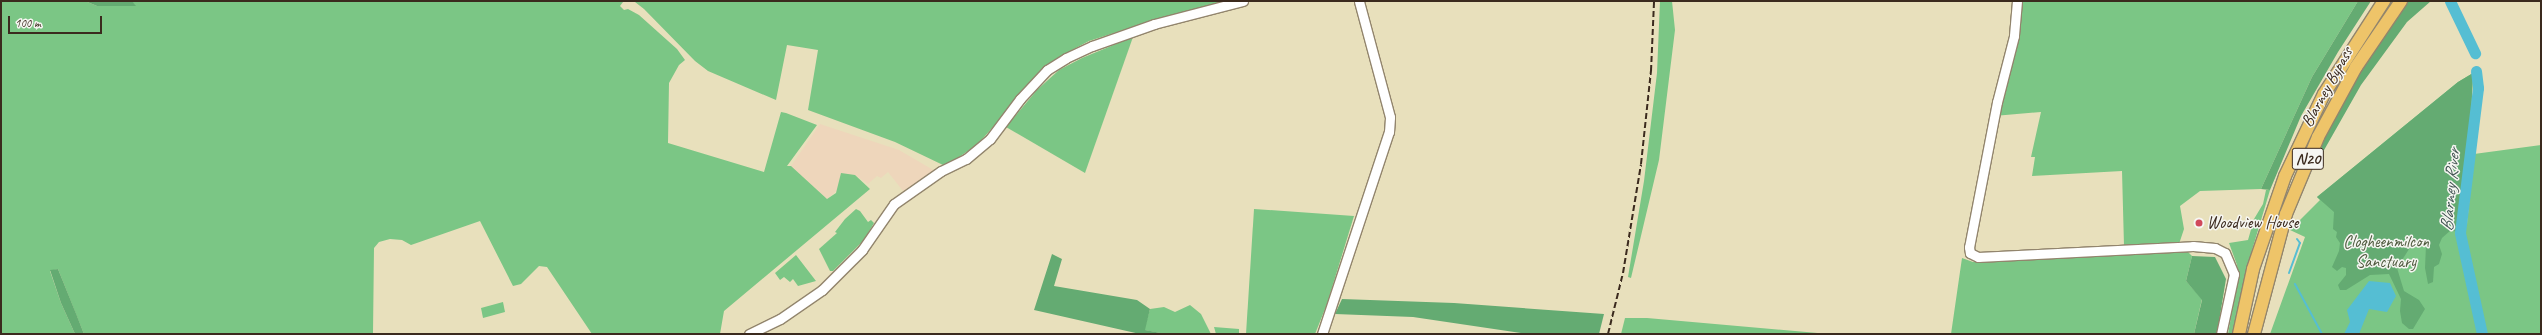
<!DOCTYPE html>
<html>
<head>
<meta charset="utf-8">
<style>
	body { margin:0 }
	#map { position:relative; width:2542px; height:335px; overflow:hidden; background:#e8e0bc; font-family:Caveat,sans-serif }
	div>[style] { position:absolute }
	.built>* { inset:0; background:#eed6bb }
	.green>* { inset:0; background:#7bc685 }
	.forest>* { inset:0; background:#64ab72 }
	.water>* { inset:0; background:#55bed3 }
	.stream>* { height:2px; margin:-1px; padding:0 1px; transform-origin:1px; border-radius:1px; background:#55bed3 }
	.river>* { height:11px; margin:-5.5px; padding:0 5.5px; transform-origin:5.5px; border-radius:5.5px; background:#55bed3 }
	.roads { filter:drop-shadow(1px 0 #92856d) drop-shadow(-1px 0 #92856d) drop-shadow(0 1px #92856d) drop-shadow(0 -1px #92856d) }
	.minor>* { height:9px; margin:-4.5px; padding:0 4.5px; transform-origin:4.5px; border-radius:4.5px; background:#fff }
	.highway>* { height:12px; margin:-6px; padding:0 6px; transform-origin:6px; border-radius:6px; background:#eec469 }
	.rail>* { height:2px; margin-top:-1px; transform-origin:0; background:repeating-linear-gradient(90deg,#3b2a1e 0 6px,transparent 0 9px) }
	.dots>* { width:11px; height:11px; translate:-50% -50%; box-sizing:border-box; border:2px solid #f6f6f2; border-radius:50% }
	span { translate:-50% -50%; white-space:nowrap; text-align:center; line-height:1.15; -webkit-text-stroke:3px #f6f6f2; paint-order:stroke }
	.shield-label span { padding:1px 3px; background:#f6f6f2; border:1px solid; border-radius:3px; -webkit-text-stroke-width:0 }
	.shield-label { font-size:16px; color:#3b2a1e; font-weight:700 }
	.street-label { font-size:17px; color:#3b2a1e }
	.poi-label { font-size:17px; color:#3b2a1e }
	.left { translate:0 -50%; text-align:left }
	.park-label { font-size:17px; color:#4e593d }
	.water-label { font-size:18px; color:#435654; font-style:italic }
	.frame { position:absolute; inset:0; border:2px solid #3b2a1e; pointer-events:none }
	.scale { position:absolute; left:8px; top:16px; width:94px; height:18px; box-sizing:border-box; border:2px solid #3b2a1e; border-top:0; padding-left:5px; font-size:12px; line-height:14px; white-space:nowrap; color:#3b2a1e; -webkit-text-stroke:3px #f6f6f2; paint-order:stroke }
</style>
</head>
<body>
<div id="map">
	<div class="built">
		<i style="clip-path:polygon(820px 124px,899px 150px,935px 171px,903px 191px,888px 172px,881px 178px,877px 176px,868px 184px,855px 175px,827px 199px,791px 166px)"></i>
	</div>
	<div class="green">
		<i style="clip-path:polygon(1px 1px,85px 1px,97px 6px,135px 6px,132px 1px,1228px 1px,1161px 18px,1089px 41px,1072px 50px,1043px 70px,978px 144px,949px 164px,943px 165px,895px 142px,808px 110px,818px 50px,787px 45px,776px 100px,708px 71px,695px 61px,644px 9px,635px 2px,623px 2px,620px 6px,624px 10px,628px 9px,639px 15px,677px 49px,685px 60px,679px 65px,669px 83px,668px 143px,764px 172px,781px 112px,786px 113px,817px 125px,787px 166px,791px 166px,827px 199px,836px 193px,841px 173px,855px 175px,870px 189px,724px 311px,720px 334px,592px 334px,547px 267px,539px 266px,521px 284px,513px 286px,480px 221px,411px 245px,402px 240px,390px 239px,379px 242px,374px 248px,373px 334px,84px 334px,58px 269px,50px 271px,61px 303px,75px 334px,1px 334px)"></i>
		<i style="clip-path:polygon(1660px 1px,1672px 1px,1675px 30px,1659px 160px,1631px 278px,1628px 277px,1644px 181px,1657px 73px)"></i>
		<i style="clip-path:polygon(2017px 1px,2358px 1px,2312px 77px,2261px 189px,2200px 191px,2180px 206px,2184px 229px,2178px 247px,2124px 246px,2122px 171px,2032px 176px,2035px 157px,2031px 157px,2041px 112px,1994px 116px)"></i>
		<i style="clip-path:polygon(1133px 37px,1085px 173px,1006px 127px,1037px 90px,1059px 70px,1082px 58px)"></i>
		<i style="clip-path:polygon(2473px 73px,2467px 224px,2474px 154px,2541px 145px,2541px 334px,2270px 334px,2305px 237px,2290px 230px,2320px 200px,2317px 197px,2458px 82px)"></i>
		<i style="clip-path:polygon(2266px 190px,2270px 190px,2247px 267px,2232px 334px,2228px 334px,2238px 277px,2237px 265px,2229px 243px,2248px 240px,2254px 219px,2263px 204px)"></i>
		<i style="clip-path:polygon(856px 209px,860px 211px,868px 222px,871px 220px,874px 223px,864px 240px,833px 271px,830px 271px,819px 249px,837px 233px,835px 232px,845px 219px)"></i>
		<i style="clip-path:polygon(1254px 209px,1354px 216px,1327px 304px,1315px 334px,1246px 334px)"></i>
		<i style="clip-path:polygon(2188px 252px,2192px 256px,2186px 281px,2202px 299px,2194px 334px,1951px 334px,1962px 258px,1973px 262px)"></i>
		<i style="clip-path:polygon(796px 255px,816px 281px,798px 286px,793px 279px,790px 282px,784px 277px,780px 280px,775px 273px)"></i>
		<i style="clip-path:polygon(503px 302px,505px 312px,483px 318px,481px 308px)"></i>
		<i style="clip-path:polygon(1190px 305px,1201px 314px,1211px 334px,1166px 334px,1144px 330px,1150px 309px,1164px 307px,1175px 312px)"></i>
		<i style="clip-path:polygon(1625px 318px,1647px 318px,1829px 334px,1621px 334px)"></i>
		<i style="clip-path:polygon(1214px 327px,1239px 329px,1239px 334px,1216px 334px)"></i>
	</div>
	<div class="forest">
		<i style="clip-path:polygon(85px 1px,132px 1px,136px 6px,97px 6px)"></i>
		<i style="clip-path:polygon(2358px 1px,2371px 1px,2338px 52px,2301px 116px,2270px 190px,2261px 189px,2312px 77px)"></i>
		<i style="clip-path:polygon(2408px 1px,2431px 1px,2407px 22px,2361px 85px,2319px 159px,2314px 159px,2337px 112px,2368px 60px)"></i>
		<i style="clip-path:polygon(2473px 73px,2468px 172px,2460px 233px,2451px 230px,2442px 238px,2439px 245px,2442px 254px,2439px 264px,2434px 267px,2433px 282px,2428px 284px,2425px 268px,2426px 245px,2420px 241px,2411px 246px,2397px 268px,2404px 291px,2419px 300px,2425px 309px,2413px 329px,2409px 329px,2402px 323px,2400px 311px,2401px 299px,2389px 274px,2370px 275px,2346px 290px,2340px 290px,2338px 285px,2346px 275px,2346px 268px,2342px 267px,2337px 271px,2332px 267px,2339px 251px,2340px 243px,2336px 237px,2337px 232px,2333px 229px,2334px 212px,2317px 197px,2458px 82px)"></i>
		<i style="clip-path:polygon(1052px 254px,1062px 259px,1054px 286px,1137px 300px,1150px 309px,1145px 330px,1166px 334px,1140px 334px,1034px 310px)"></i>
		<i style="clip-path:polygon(2192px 256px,2215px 257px,2226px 279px,2217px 334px,2194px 334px,2202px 300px,2186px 281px)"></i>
		<i style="clip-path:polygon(58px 269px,77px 316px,84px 334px,75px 334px,61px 303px,50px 270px)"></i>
		<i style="clip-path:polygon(1342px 299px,1454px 303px,1604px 314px,1599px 334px,1528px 334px,1413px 317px,1335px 314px)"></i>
	</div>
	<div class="water">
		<i style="clip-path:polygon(2369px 281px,2390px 283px,2396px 296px,2387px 312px,2369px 309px,2359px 334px,2344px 334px,2350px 322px,2347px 310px)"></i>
	</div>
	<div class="stream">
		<i style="left:2289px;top:273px;width:32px;rotate:-70deg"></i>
		<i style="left:2300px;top:243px;width:5px;rotate:-127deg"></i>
		<i style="left:2295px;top:284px;width:57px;rotate:61.6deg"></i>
	</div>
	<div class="river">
		<i style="left:2450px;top:1px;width:58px;rotate:64.3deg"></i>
		<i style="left:2476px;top:71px;width:17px;rotate:83deg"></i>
		<i style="left:2478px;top:88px;width:146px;rotate:97.1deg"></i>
		<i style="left:2460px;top:233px;width:103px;rotate:77.7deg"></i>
	</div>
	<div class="roads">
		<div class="minor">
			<i style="left:2017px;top:1px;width:35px;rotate:95deg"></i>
			<i style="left:2014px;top:36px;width:68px;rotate:104.4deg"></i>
			<i style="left:1997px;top:102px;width:148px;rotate:100.9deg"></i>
			<i style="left:1969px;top:247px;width:6px;rotate:81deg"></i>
			<i style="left:1970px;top:253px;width:9px;rotate:27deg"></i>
			<i style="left:1978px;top:257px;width:215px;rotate:-2.9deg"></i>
			<i style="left:2193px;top:246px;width:22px;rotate:5deg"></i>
			<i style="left:2215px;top:248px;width:11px;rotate:27deg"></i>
			<i style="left:2225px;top:253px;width:23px;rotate:67deg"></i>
			<i style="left:2234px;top:274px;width:61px;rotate:102.2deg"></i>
			<i style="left:749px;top:334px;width:34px;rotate:-26deg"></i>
			<i style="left:780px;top:319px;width:51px;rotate:-34.6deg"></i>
			<i style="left:822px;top:290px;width:57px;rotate:-45deg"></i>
			<i style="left:862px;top:250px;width:56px;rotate:-55.2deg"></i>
			<i style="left:894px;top:204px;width:57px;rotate:-35.1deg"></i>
			<i style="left:941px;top:171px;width:28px;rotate:-26deg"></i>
			<i style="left:966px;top:159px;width:31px;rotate:-40deg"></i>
			<i style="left:990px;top:139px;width:50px;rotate:-53.1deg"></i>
			<i style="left:1020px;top:99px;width:40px;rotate:-47deg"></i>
			<i style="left:1047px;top:70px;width:22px;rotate:-32deg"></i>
			<i style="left:1066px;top:58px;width:29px;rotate:-25deg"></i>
			<i style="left:1092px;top:46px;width:66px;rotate:-19.5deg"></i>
			<i style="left:1154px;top:24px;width:92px;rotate:-14.5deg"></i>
			<i style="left:1322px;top:334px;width:213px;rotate:-71.7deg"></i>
			<i style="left:1389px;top:132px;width:15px;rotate:-86deg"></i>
			<i style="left:1390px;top:117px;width:120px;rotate:-105deg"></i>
		</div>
		<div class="highway">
			<i style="left:2239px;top:334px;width:66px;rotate:-77.8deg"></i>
			<i style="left:2253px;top:269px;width:98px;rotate:-71deg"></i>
			<i style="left:2285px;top:176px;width:91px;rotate:-64.6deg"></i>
			<i style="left:2324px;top:94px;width:111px;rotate:-57.2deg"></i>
			<i style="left:2254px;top:334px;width:124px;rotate:-75.1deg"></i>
			<i style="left:2286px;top:214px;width:83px;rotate:-67.4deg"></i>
			<i style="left:2318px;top:137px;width:80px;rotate:-61.5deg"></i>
			<i style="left:2356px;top:67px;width:80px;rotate:-55.7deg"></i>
		</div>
	</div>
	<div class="rail">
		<i style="left:1608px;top:334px;width:63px;rotate:-76.2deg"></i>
		<i style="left:1623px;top:273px;width:110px;rotate:-80.6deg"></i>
		<i style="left:1641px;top:164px;width:94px;rotate:-83.9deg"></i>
		<i style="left:1651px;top:71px;width:70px;rotate:-87.5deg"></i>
	</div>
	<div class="dots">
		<i style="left:2199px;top:223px;background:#d1495b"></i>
	</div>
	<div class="shield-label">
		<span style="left:2308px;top:159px">N20</span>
	</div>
	<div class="street-label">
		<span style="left:2327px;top:87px;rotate:-61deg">Blarney Bypass</span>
	</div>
	<div class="poi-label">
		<span class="left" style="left:2207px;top:223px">Woodview House</span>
	</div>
	<div class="park-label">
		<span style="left:2386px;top:252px">Clogheenmilcon<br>Sanctuary</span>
	</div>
	<div class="water-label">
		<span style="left:2450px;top:190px;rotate:-85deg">Blarney River</span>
	</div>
	<div class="frame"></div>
	<div class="scale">100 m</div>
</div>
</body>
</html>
